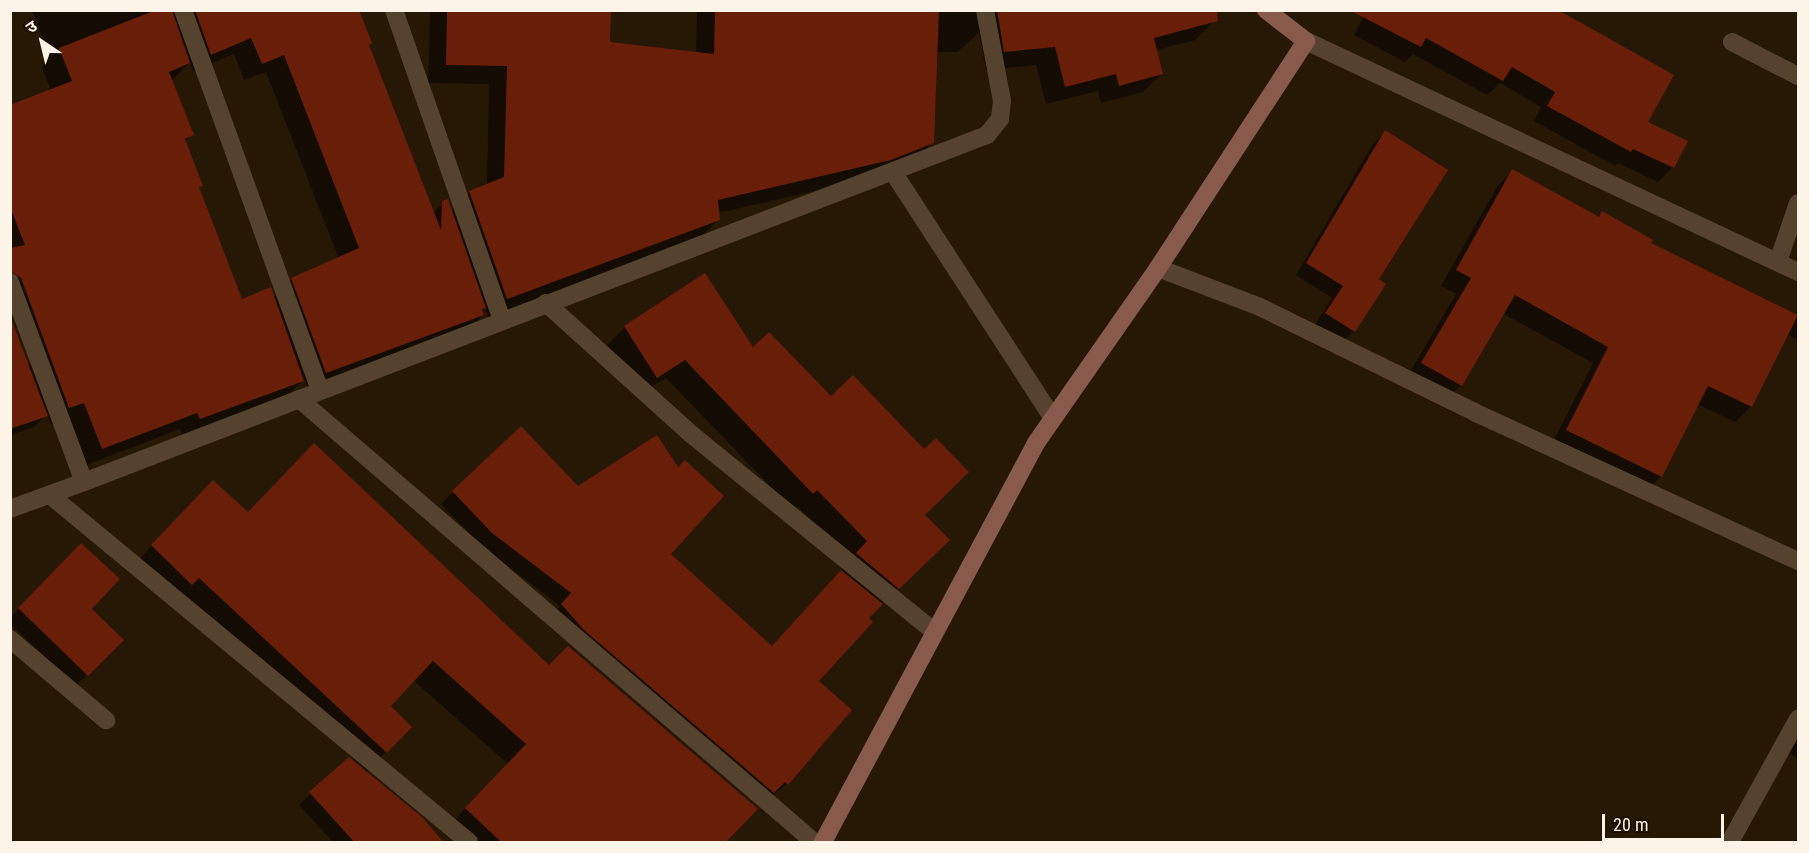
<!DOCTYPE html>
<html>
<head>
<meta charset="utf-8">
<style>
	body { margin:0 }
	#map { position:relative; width:1809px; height:853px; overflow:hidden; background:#271705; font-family:"Roboto Condensed","Noto Sans Devanagari",sans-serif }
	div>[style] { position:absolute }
	.shadow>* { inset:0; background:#0007 }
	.building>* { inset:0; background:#691e0a }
	.street>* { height:18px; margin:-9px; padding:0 9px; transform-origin:9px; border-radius:9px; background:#56432f }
	.secondary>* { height:18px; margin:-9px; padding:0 9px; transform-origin:9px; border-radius:9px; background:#875a4b }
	span { translate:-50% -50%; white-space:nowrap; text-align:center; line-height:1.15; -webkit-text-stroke:6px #1e0e00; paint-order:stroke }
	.frame { position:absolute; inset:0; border:12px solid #fef3e7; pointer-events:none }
	.north { position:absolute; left:12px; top:12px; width:60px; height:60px; -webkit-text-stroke:4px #1e0e00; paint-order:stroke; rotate:325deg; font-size:16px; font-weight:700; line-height:24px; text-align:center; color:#fef3e7 }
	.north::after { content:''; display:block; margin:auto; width:21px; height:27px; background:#fef3e7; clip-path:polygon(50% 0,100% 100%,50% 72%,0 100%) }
	.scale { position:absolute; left:1602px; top:814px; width:122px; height:27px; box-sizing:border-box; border:3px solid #fef3e7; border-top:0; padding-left:8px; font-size:18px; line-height:21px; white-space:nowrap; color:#fef3e7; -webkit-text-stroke:4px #1e0e00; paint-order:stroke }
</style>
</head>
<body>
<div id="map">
	<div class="shadow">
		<i style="clip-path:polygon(evenodd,32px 10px,355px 10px,433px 213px,443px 203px,451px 211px,470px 192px,487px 185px,489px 84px,428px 83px,430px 10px,609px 10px,608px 43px,696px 54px,697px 10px,1210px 10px,1213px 22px,1195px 40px,1156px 50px,1162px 73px,1143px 92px,1101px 103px,1098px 91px,1046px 104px,1036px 65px,986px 70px,979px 32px,958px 52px,936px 52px,932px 143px,914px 161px,871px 178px,718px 213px,719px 219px,700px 238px,488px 317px,485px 307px,483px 315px,465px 333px,308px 390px,304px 379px,285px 398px,182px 435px,180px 429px,84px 466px,67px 420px,51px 425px,47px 414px,34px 427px,10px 435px,10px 360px,28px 367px,41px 353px,10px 271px,10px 107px,51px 91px,42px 67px,50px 58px,32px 10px,234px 54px,244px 80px,266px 72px,339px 259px,292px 279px,273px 298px,241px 301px,198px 189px,201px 185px,185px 142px,192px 135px,171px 81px,190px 62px,193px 71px,234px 54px)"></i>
		<i style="clip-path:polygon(1367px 10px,1555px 10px,1646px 123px,1673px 167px,1658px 182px,1618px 163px,1615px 166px,1534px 121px,1541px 107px,1500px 83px,1487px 95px,1413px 54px,1405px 62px,1354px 35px)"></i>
		<i style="clip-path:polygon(1385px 132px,1377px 280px,1354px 331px,1342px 342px,1315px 325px,1332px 298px,1296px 275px,1373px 144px)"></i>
		<i style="clip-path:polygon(1512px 171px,1598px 218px,1602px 213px,1649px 244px,1798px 316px,1798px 340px,1787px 334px,1751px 406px,1735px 422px,1697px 404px,1661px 476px,1645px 492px,1551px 446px,1593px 363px,1502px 313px,1461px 385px,1445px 401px,1406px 379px,1456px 294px,1441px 286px,1497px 187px)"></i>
		<i style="clip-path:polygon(705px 275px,753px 350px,923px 515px,929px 558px,867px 618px,817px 682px,787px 784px,761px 804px,550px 618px,560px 606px,480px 545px,441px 504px,453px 492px,578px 488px,669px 555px,772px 647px,849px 561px,798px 507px,794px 511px,666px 378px,638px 395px,606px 346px,625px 327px)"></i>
		<i style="clip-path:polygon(194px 501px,248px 514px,723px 842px,463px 842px,447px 828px,508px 764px,413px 680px,389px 706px,386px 752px,365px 773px,416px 842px,333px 842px,299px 805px,311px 793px,367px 771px,179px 596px,133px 566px)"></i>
		<i style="clip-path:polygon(81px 545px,90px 609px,122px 640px,76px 686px,10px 624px,10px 618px)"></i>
		<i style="clip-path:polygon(1798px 730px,1798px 759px,1787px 752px)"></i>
	</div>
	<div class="building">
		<i style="clip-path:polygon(156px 10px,172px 10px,190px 63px,169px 72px,194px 135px,185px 139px,203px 186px,199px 187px,242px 299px,271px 287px,304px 381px,200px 419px,197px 413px,102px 449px,84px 403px,69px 408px,21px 278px,10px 271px,10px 248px,25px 245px,10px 207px,10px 105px,72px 81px,59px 48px)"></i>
		<i style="clip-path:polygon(195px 10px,359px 10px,372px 43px,369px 45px,441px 230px,442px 201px,448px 199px,486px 308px,482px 309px,484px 315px,326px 373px,291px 278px,359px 248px,284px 55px,262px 64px,251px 38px,211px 55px)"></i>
		<i style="clip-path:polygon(447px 10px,611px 10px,610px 42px,714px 54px,715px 10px,939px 10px,934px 143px,891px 160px,718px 200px,720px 220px,507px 299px,469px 191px,504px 177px,507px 66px,446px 65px)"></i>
		<i style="clip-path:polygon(997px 10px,1217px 10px,1218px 21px,1154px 38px,1163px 74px,1119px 86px,1116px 74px,1065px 87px,1055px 47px,1004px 52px)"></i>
		<i style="clip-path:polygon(1349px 10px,1558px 10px,1674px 75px,1648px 122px,1688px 141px,1674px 168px,1633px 149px,1631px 152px,1547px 106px,1555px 92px,1512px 67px,1503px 81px,1426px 38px,1421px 47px)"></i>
		<i style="clip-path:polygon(1385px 130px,1448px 170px,1379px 279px,1386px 284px,1355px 332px,1325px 313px,1343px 286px,1306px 263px)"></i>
		<i style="clip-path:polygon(1512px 169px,1599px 217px,1602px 211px,1653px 240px,1651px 243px,1798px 315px,1752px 407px,1708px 386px,1662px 477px,1566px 430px,1608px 347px,1515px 295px,1462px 386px,1421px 363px,1471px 278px,1456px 270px)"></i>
		<i style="clip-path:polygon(705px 273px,753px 347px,769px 332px,831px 396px,853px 375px,924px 449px,936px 438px,969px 472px,925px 515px,950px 540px,899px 589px,856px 553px,867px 541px,817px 490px,813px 494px,685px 360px,657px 378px,624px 326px)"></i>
		<i style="clip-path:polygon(10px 316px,48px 416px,10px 429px)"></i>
		<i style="clip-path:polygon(521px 426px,578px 486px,657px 435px,678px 467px,685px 460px,724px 496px,671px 554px,772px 646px,841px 570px,883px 604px,869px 618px,873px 622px,819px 681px,852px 710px,788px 785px,785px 782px,774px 793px,584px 630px,561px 604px,571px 593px,492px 533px,452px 491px)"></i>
		<i style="clip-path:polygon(314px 443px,549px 665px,568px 646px,758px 809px,725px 843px,502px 843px,465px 808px,526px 744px,433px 661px,391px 706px,412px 727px,387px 753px,199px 578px,192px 585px,151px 545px,213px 480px,248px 512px)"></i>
		<i style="clip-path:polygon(81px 543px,120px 579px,92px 609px,124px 640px,88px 676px,18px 608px)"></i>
		<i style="clip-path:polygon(349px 757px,423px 818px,444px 843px,355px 843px,309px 792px)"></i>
	</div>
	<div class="street">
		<i style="left:183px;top:10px;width:405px;rotate:70.2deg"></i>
		<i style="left:394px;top:10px;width:328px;rotate:70.8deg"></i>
		<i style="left:1306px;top:41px;width:544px;rotate:25.15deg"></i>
		<i style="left:1732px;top:42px;width:74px;rotate:27.3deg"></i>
		<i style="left:893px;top:172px;width:293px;rotate:57deg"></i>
		<i style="left:1778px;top:262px;width:62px;rotate:-71.3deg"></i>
		<i style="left:1158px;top:268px;width:109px;rotate:20.9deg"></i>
		<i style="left:1260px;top:307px;width:238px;rotate:26.1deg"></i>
		<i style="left:1474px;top:412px;width:357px;rotate:24.7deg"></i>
		<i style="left:10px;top:282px;width:213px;rotate:69.7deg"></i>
		<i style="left:84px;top:482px;width:79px;rotate:160deg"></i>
		<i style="left:546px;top:303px;width:195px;rotate:42.1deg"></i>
		<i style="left:691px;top:434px;width:314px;rotate:39.1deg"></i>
		<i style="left:299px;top:399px;width:679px;rotate:40.7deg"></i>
		<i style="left:84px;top:482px;width:967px;rotate:-21.02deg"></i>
		<i style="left:987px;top:135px;width:21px;rotate:-51deg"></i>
		<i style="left:1000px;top:119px;width:18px;rotate:-84deg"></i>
		<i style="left:1002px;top:101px;width:93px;rotate:-100.6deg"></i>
		<i style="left:50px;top:495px;width:544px;rotate:39.63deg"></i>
		<i style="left:10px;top:639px;width:126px;rotate:40.2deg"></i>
		<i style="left:1730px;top:842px;width:141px;rotate:-61.1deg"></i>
	</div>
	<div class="secondary">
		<i style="left:823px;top:842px;width:452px;rotate:-61.9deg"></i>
		<i style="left:1036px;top:443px;width:213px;rotate:-55.1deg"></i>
		<i style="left:1158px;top:268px;width:271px;rotate:-56.9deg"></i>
		<i style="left:1306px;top:41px;width:51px;rotate:-142.2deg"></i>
	</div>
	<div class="frame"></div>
	<div class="north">उ</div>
	<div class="scale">20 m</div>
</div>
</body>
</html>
